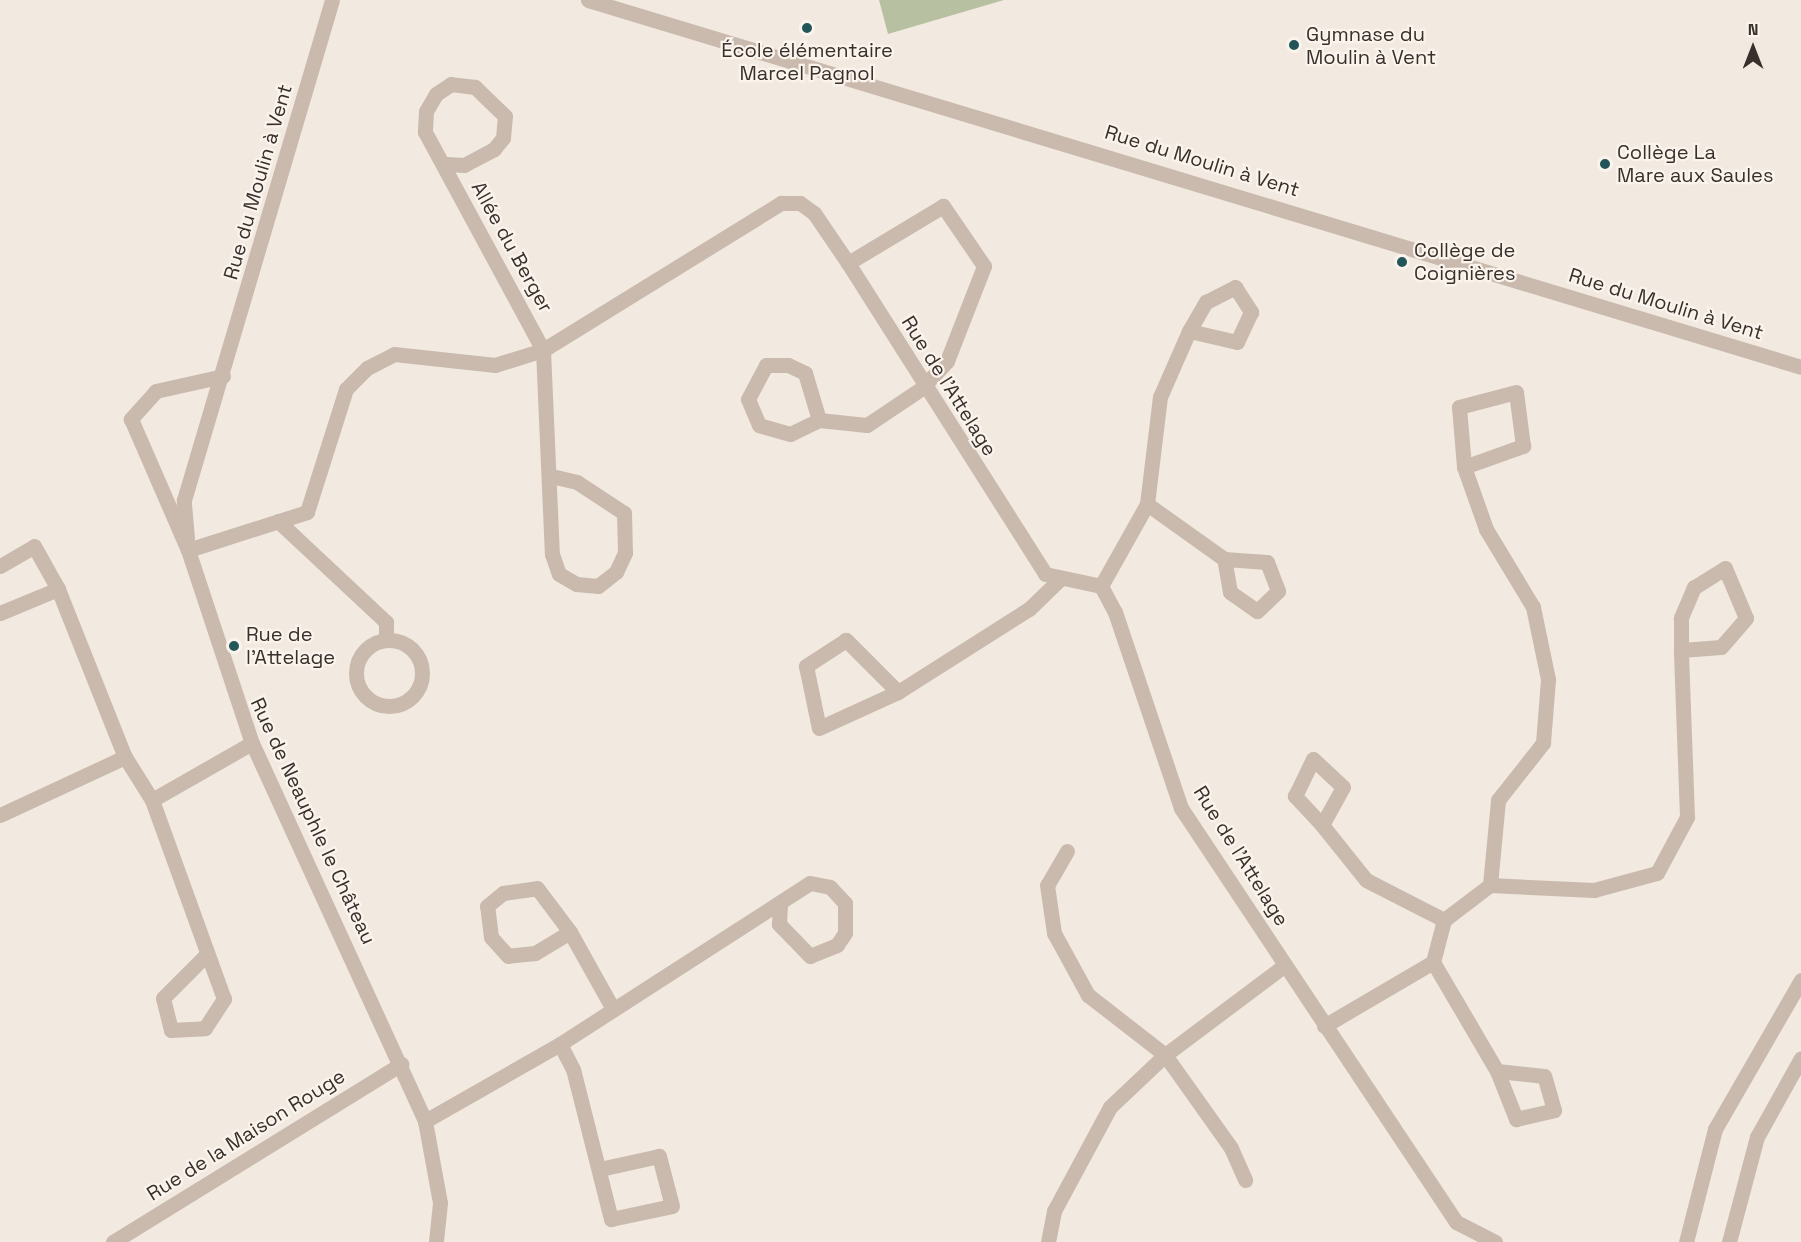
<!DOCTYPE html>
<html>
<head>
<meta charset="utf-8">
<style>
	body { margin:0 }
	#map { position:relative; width:1801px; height:1242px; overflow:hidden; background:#f2eae1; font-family:"Space Grotesk",sans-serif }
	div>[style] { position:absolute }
	.green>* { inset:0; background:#b7c1a1 }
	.minor>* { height:15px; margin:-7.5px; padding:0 7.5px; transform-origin:7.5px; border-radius:7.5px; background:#cabaad }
	.minor>.ring { margin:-7.5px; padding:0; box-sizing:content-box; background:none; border:15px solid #cabaad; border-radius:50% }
	.dots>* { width:16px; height:16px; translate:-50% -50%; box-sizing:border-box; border:3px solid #faf4ed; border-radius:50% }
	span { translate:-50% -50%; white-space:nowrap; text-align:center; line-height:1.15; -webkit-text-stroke:4.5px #faf4ed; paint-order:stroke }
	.poi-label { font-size:20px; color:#392f2b }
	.left { translate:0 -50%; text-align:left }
	.street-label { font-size:20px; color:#392f2b }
	.north { position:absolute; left:1723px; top:18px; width:60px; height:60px; -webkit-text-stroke:4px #faf4ed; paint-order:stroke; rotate:0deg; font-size:16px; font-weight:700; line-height:24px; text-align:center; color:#392f2b }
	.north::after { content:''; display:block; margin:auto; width:21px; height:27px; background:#392f2b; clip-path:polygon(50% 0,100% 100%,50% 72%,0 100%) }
</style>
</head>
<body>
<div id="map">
	<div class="green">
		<i style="clip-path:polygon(879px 0,1004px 0,888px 34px)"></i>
	</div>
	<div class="minor">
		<i style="left:588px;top:0;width:1267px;rotate:16.83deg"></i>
		<i style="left:446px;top:164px;width:18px;rotate:3deg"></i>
		<i style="left:464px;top:165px;width:34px;rotate:-28deg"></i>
		<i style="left:494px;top:149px;width:14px;rotate:-51deg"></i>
		<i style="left:503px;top:138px;width:22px;rotate:-85deg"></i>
		<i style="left:505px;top:116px;width:42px;rotate:-136deg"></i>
		<i style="left:475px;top:87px;width:24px;rotate:-173deg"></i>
		<i style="left:451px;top:84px;width:18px;rotate:146deg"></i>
		<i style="left:436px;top:94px;width:20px;rotate:120deg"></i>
		<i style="left:426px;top:111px;width:21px;rotate:93deg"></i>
		<i style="left:425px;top:132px;width:248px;rotate:61.6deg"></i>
		<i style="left:543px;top:350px;width:204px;rotate:87.5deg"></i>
		<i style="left:552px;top:554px;width:21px;rotate:71deg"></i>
		<i style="left:559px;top:574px;width:20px;rotate:30deg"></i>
		<i style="left:576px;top:584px;width:22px;rotate:5deg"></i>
		<i style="left:598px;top:586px;width:23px;rotate:-38deg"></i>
		<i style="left:616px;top:572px;width:21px;rotate:-65deg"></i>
		<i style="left:625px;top:553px;width:40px;rotate:-91.4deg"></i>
		<i style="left:624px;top:513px;width:56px;rotate:-146.6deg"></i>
		<i style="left:577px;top:482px;width:27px;rotate:-167deg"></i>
		<i style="left:223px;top:376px;width:69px;rotate:167.4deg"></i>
		<i style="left:156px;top:391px;width:38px;rotate:132deg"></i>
		<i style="left:131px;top:419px;width:143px;rotate:66.5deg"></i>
		<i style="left:188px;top:550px;width:203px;rotate:71.7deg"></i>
		<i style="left:252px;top:743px;width:416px;rotate:65.4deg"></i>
		<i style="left:425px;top:1121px;width:83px;rotate:79.6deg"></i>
		<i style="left:440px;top:1203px;width:39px;rotate:96deg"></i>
		<i style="left:819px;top:420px;width:32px;rotate:154deg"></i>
		<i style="left:790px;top:434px;width:32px;rotate:-164deg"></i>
		<i style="left:759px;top:425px;width:28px;rotate:-113deg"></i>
		<i style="left:748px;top:399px;width:38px;rotate:-62deg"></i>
		<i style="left:766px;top:365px;width:22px"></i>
		<i style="left:788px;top:365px;width:19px;rotate:25deg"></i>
		<i style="left:805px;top:373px;width:49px;rotate:73.4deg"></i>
		<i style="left:819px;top:420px;width:48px;rotate:5.9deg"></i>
		<i style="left:867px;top:425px;width:66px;rotate:-33.9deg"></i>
		<i style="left:922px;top:388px;width:37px;rotate:-47deg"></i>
		<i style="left:947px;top:361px;width:102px;rotate:-68.7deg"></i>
		<i style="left:984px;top:266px;width:73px;rotate:-124.3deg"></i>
		<i style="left:943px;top:206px;width:111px;rotate:149deg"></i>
		<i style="left:1147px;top:504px;width:95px;rotate:35.5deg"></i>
		<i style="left:1224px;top:559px;width:43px;rotate:4deg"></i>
		<i style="left:1267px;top:562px;width:31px;rotate:69deg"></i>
		<i style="left:1278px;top:591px;width:29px;rotate:136deg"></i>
		<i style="left:1257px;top:611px;width:33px;rotate:-145deg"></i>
		<i style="left:1230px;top:592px;width:34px;rotate:-100deg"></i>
		<i style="left:278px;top:521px;width:148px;rotate:43.1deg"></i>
		<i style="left:386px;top:622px;width:18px;rotate:90deg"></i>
		<i style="left:187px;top:538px;width:38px;rotate:-95deg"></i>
		<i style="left:184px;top:500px;width:521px;rotate:-73.51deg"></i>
		<i style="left:188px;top:550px;width:125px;rotate:-17.7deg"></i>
		<i style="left:307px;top:512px;width:129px;rotate:-72.4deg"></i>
		<i style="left:346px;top:389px;width:30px;rotate:-45deg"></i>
		<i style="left:367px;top:368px;width:30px;rotate:-27deg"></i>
		<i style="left:394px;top:354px;width:102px;rotate:6.2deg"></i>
		<i style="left:495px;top:365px;width:50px;rotate:-17.4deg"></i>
		<i style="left:543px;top:350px;width:280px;rotate:-31.7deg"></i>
		<i style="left:781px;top:203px;width:19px"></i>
		<i style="left:800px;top:203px;width:17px;rotate:36deg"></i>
		<i style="left:814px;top:213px;width:60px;rotate:55.8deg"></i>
		<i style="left:848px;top:263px;width:368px;rotate:57.6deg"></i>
		<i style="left:1045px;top:574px;width:57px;rotate:12.1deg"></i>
		<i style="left:1101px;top:586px;width:30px;rotate:62deg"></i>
		<i style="left:1115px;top:612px;width:207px;rotate:71.4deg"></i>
		<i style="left:1181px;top:808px;width:497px;rotate:56.4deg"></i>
		<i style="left:1456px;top:1222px;width:44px;rotate:27.1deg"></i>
		<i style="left:0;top:566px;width:39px;rotate:-30deg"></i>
		<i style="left:34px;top:546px;width:49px;rotate:60.8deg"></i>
		<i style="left:58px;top:589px;width:181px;rotate:68.3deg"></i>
		<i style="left:125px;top:757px;width:51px;rotate:57.9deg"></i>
		<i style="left:1101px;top:586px;width:94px;rotate:-60.7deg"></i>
		<i style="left:1147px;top:504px;width:108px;rotate:-83.1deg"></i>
		<i style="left:1160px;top:397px;width:72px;rotate:-66.3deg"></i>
		<i style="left:1189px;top:331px;width:34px;rotate:-60deg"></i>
		<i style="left:1206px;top:302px;width:33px;rotate:-27deg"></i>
		<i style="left:1235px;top:287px;width:30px;rotate:57deg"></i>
		<i style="left:1251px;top:312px;width:33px;rotate:115deg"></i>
		<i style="left:1237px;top:342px;width:49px;rotate:-167.1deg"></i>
		<i style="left:0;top:613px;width:63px;rotate:-22.5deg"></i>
		<i class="ring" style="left:356px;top:640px;width:51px;height:51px"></i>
		<i style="left:898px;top:692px;width:74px;rotate:-135deg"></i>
		<i style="left:846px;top:640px;width:48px;rotate:147deg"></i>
		<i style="left:806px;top:666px;width:63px;rotate:78.2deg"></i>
		<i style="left:819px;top:728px;width:87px;rotate:-24.5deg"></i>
		<i style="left:898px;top:692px;width:155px;rotate:-32.4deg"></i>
		<i style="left:1029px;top:609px;width:43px;rotate:-44.1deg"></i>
		<i style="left:0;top:815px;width:138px;rotate:-24.9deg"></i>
		<i style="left:1322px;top:825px;width:40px;rotate:-133deg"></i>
		<i style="left:1295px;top:796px;width:41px;rotate:-64.1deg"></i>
		<i style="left:1313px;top:759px;width:41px;rotate:43deg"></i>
		<i style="left:1343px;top:787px;width:43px;rotate:118.9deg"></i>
		<i style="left:1322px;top:825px;width:70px;rotate:51.3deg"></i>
		<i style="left:1366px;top:880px;width:88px;rotate:27.1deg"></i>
		<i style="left:1067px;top:851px;width:39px;rotate:120deg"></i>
		<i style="left:1047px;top:885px;width:49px;rotate:81.7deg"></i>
		<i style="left:1054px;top:933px;width:71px;rotate:61.3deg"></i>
		<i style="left:1088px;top:995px;width:98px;rotate:37.9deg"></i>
		<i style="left:1165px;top:1055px;width:114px;rotate:54.6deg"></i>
		<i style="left:1231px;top:1148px;width:35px;rotate:66deg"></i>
		<i style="left:1490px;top:885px;width:104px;rotate:2.8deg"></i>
		<i style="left:1594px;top:890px;width:65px;rotate:-15.1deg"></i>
		<i style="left:1657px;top:873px;width:64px;rotate:-61.8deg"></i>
		<i style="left:1687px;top:817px;width:167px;rotate:-92.1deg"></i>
		<i style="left:1681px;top:650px;width:40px;rotate:-4.3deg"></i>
		<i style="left:1721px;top:647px;width:38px;rotate:-49deg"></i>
		<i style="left:1746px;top:618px;width:54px;rotate:-112.8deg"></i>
		<i style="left:1725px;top:568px;width:36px;rotate:148deg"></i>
		<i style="left:1694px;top:587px;width:34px;rotate:113deg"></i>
		<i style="left:1681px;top:618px;width:32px;rotate:90deg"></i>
		<i style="left:570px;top:932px;width:41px;rotate:149deg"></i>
		<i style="left:535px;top:953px;width:27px;rotate:174deg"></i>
		<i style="left:508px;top:956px;width:25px;rotate:-132deg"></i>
		<i style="left:491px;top:937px;width:31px;rotate:-97deg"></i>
		<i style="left:487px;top:906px;width:21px;rotate:-39deg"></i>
		<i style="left:503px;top:893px;width:34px;rotate:-8deg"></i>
		<i style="left:537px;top:888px;width:55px;rotate:53.1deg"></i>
		<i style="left:570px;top:932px;width:86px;rotate:60.8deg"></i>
		<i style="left:207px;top:954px;width:62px;rotate:135deg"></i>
		<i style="left:163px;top:998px;width:33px;rotate:76deg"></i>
		<i style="left:171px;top:1030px;width:34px;rotate:-3deg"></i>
		<i style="left:205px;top:1028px;width:35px;rotate:-57deg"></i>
		<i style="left:224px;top:999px;width:212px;rotate:-109.9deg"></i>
		<i style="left:152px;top:800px;width:115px;rotate:-29.7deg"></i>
		<i style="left:1433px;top:962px;width:126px;rotate:59.6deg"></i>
		<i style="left:1497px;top:1071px;width:52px;rotate:68.4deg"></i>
		<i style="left:1516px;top:1119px;width:39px;rotate:-13deg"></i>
		<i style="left:1554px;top:1110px;width:35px;rotate:-106deg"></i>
		<i style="left:1544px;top:1076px;width:47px;rotate:-173.9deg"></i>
		<i style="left:1324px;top:1026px;width:126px;rotate:-30.4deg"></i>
		<i style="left:1433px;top:962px;width:43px;rotate:-75.3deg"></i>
		<i style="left:1444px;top:920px;width:58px;rotate:-37.3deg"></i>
		<i style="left:1490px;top:885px;width:85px;rotate:-84.6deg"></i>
		<i style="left:1498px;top:800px;width:73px;rotate:-51.7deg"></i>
		<i style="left:1543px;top:743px;width:64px;rotate:-85.5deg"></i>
		<i style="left:1548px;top:679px;width:74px;rotate:-101.8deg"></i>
		<i style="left:1533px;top:607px;width:91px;rotate:-121.1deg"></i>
		<i style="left:1486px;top:529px;width:66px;rotate:-109.5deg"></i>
		<i style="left:1464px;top:467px;width:63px;rotate:-19.6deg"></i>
		<i style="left:1523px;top:446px;width:54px;rotate:-97.4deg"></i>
		<i style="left:1516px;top:392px;width:59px;rotate:165.3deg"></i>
		<i style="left:1459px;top:407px;width:60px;rotate:85.2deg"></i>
		<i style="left:560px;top:1044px;width:28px;rotate:63deg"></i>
		<i style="left:573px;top:1069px;width:155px;rotate:75.8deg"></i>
		<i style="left:611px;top:1219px;width:62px;rotate:-12deg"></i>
		<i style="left:672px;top:1206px;width:52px;rotate:-104.6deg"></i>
		<i style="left:659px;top:1156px;width:60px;rotate:167.6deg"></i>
		<i style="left:425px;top:1121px;width:155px;rotate:-29.7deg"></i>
		<i style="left:560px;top:1044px;width:297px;rotate:-32.8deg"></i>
		<i style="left:810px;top:883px;width:20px;rotate:11deg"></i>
		<i style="left:830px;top:887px;width:22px;rotate:47deg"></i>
		<i style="left:845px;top:903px;width:30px;rotate:90deg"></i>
		<i style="left:845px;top:933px;width:14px;rotate:124deg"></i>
		<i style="left:837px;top:945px;width:29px;rotate:158deg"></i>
		<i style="left:810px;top:956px;width:45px;rotate:-134.1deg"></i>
		<i style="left:779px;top:924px;width:19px;rotate:-87deg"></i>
		<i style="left:113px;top:1242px;width:339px;rotate:-31.7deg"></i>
		<i style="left:1048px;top:1242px;width:32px;rotate:-79deg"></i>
		<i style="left:1054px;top:1211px;width:118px;rotate:-61.7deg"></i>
		<i style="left:1110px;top:1107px;width:76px;rotate:-43.4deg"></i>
		<i style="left:1165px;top:1055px;width:150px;rotate:-36.9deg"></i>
		<i style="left:1686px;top:1242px;width:117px;rotate:-75.6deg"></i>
		<i style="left:1715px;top:1129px;width:172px;rotate:-60deg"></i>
		<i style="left:1729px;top:1242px;width:109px;rotate:-75.1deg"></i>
		<i style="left:1757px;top:1137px;width:90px;rotate:-60.9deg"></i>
	</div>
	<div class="dots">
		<i style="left:807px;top:28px;background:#225659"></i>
		<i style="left:1294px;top:45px;background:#225659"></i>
		<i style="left:1605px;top:164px;background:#225659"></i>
		<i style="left:1402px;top:262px;background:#225659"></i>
		<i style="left:234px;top:646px;background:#225659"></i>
	</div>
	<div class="poi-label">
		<span class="left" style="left:1306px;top:46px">Gymnase du<br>Moulin à Vent</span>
		<span style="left:807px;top:62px">École élémentaire<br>Marcel Pagnol</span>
		<span class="left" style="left:1617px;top:164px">Collège La<br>Mare aux Saules</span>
		<span class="left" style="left:1414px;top:262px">Collège de<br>Coignières</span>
		<span class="left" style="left:246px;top:646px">Rue de<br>l'Attelage</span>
	</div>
	<div class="street-label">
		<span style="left:1202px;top:161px;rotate:17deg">Rue du Moulin à Vent</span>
		<span style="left:258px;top:182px;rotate:-74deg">Rue du Moulin à Vent</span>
		<span style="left:512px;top:247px;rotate:61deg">Allée du Berger</span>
		<span style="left:1666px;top:304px;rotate:17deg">Rue du Moulin à Vent</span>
		<span style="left:949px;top:386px;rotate:58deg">Rue de l'Attelage</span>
		<span style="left:313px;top:821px;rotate:65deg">Rue de Neauphle le Château</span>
		<span style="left:1241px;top:856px;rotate:58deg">Rue de l'Attelage</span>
		<span style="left:246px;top:1135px;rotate:-32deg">Rue de la Maison Rouge</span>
	</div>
	<div class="north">N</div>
</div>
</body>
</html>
